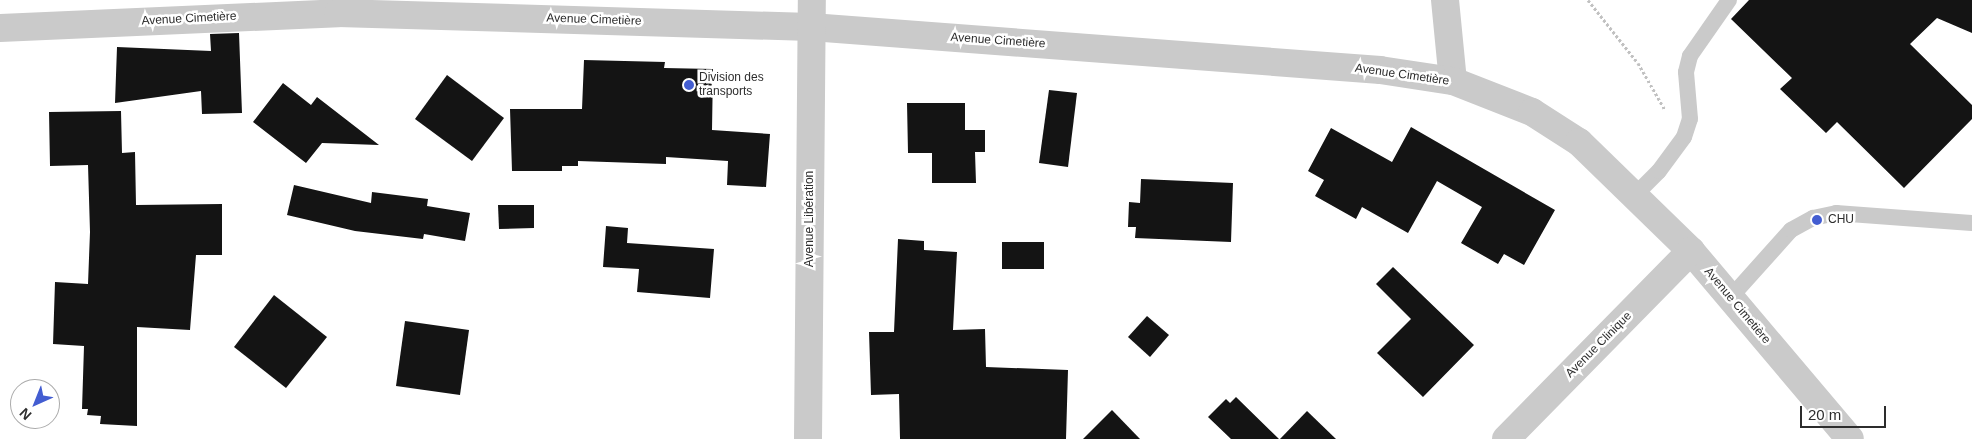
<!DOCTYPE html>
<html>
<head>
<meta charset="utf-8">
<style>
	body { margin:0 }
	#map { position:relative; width:1972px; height:439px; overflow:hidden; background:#fff; font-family:Arial,sans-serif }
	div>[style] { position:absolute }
	.building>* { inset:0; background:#141414 }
	.path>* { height:3px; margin-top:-1.5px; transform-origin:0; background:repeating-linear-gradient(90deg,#c1c1c1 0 2.5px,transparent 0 5px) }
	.service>* { height:16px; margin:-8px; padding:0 8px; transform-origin:8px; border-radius:8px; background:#cacaca }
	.minor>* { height:28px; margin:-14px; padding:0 14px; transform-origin:14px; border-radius:14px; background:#cacaca }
	.tertiary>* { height:28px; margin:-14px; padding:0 14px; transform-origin:14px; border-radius:14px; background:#cacaca }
	.dots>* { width:14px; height:14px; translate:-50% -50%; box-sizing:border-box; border:2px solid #fff; border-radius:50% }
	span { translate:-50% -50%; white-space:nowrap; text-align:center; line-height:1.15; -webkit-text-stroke:5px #fff; paint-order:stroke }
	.street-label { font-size:12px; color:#2d2d2d }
	.poi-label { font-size:12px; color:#2d2d2d }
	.left { translate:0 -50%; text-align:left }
	.north { position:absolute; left:10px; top:379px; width:50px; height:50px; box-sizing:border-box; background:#fff; border:1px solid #ababab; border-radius:50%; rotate:224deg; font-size:14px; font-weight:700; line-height:20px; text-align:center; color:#2d2d2d }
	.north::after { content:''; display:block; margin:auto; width:18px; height:22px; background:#435dd1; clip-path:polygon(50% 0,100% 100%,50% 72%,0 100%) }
	.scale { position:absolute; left:1800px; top:406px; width:86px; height:22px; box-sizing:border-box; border:2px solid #2d2d2d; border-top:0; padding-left:6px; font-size:15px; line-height:18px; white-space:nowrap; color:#2d2d2d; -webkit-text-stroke:4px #fff; paint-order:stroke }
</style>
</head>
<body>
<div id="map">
	<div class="building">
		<i style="clip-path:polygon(1749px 0,1972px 0,1972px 33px,1937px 18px,1910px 44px,1972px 105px,1972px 119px,1904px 188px,1837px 122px,1826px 133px,1780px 89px,1792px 78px,1731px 19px)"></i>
		<i style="clip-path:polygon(239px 33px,242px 113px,202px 114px,201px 91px,115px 103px,117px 47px,211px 51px,210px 34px)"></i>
		<i style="clip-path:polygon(584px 60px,665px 62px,664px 68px,713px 69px,712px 130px,770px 134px,766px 187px,727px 185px,728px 161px,666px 157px,666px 164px,578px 161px,578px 166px,562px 166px,562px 171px,512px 171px,510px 109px,582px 109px)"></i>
		<i style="clip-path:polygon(447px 75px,504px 118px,472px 161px,415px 119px)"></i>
		<i style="clip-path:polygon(283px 83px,311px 105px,317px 97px,379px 145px,322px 143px,306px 163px,253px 122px)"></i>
		<i style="clip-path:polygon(1049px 90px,1077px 93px,1068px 167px,1039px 163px)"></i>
		<i style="clip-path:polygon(907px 103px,965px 103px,965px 130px,985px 130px,985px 152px,975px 152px,976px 183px,932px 183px,932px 153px,908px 153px)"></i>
		<i style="clip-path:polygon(121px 111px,122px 153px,135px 152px,136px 205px,222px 204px,222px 255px,196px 255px,190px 330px,137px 327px,137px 426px,100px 424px,101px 416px,87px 415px,88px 409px,82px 409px,84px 346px,53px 344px,55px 282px,88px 284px,90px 232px,88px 165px,50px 166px,49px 112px)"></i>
		<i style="clip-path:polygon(1411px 127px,1555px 210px,1524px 265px,1504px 254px,1498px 264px,1461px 243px,1482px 207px,1437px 181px,1408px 233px,1362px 207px,1356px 219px,1315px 196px,1324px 180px,1308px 171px,1331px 128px,1392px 162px)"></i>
		<i style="clip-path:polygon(1141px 179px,1233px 183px,1231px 242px,1135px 238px,1136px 227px,1128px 227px,1129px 202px,1140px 203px)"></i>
		<i style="clip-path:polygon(294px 185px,371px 203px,372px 192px,428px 199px,427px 206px,470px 213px,465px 241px,424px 234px,423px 239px,355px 231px,287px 215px)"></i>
		<i style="clip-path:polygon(498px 205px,534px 205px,534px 228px,499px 229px)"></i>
		<i style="clip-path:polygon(606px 226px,628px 228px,627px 243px,714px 249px,710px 298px,637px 292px,639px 269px,603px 267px)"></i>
		<i style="clip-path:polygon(898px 239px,924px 241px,924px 250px,957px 252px,953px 330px,985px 329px,986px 367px,1068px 370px,1066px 439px,900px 439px,899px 394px,871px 395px,869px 332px,894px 332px)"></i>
		<i style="clip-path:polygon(1002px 242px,1044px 242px,1044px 269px,1002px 269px)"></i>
		<i style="clip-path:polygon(1393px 267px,1474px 345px,1423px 397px,1377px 353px,1411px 319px,1376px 284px)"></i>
		<i style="clip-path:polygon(274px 295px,327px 337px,286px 388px,234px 347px)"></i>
		<i style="clip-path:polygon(1147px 316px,1169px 335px,1150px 357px,1128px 337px)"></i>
		<i style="clip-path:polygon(405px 321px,469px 330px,460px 395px,396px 386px)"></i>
		<i style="clip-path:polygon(1236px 397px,1279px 439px,1231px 439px,1208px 417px,1226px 399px,1230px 403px)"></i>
		<i style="clip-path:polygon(1112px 410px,1140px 439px,1083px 439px)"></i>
		<i style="clip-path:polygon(1307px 411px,1336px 439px,1280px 439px)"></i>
	</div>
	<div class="path">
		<i style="left:1588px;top:0;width:80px;rotate:51.6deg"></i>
		<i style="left:1638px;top:63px;width:54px;rotate:60.1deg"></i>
	</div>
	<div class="service">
		<i style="left:1634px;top:196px;width:35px;rotate:-45deg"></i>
		<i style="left:1659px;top:171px;width:42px;rotate:-53.7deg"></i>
		<i style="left:1684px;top:137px;width:19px;rotate:-72deg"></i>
		<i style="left:1690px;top:119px;width:47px;rotate:-94.9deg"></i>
		<i style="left:1686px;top:72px;width:16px;rotate:-76deg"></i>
		<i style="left:1690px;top:56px;width:68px;rotate:-55.1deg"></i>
		<i style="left:1730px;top:298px;width:91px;rotate:-48.1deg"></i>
		<i style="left:1791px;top:230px;width:25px;rotate:-29deg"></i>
		<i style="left:1813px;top:218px;width:24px;rotate:-12deg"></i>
		<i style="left:1836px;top:213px;width:136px;rotate:4.2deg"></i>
	</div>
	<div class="minor">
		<i style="left:1445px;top:0;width:81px;rotate:84.4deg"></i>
		<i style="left:0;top:28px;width:338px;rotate:-2.5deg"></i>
		<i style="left:338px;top:13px;width:473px;rotate:1.7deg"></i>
		<i style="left:811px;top:27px;width:571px;rotate:4.32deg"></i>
		<i style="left:1380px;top:70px;width:74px;rotate:8.6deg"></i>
		<i style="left:1453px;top:81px;width:85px;rotate:21.4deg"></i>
		<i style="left:1532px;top:112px;width:56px;rotate:32.6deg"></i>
		<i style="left:1579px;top:142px;width:156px;rotate:44.2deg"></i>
		<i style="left:1691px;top:251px;width:246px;rotate:49.8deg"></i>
		<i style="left:1506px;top:439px;width:264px;rotate:-45.5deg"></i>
	</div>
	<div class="tertiary">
		<i style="left:808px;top:439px;width:439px;rotate:-89.5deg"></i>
	</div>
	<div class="dots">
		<i style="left:689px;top:85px;background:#435dd1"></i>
		<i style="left:1817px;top:220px;background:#435dd1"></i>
	</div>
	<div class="street-label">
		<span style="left:189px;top:19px;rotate:-3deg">Avenue Cimetière</span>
		<span style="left:594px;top:20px;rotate:2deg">Avenue Cimetière</span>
		<span style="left:998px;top:41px;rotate:4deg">Avenue Cimetière</span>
		<span style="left:1402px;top:75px;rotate:8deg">Avenue Cimetière</span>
		<span style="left:810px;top:219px;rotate:-90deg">Avenue Libération</span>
		<span style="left:1737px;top:306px;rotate:50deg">Avenue Cimetière</span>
		<span style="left:1599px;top:345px;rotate:-45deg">Avenue Clinique</span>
	</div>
	<div class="poi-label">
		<span class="left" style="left:699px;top:85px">Division des<br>transports</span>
		<span class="left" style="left:1828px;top:220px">CHU</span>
	</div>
	<div class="north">N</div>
	<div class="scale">20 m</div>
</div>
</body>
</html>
